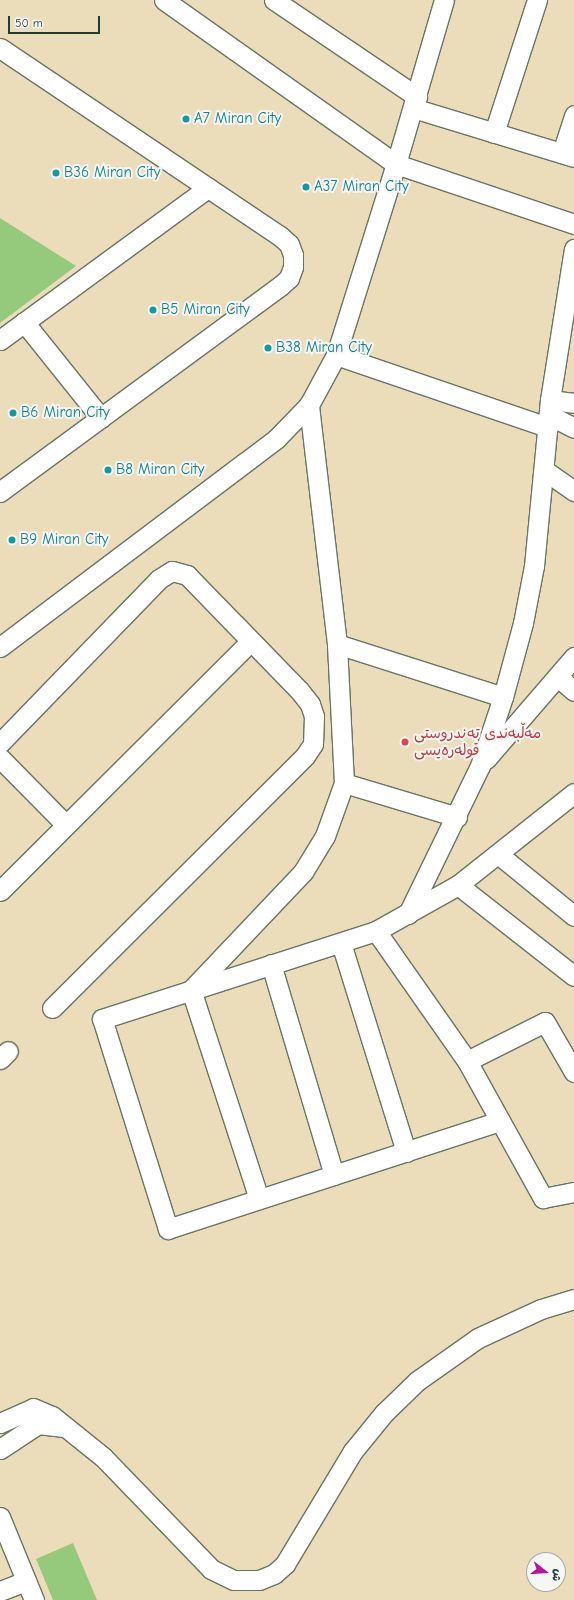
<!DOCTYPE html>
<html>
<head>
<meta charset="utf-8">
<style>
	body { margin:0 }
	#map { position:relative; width:574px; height:1600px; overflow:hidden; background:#ecddba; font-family:"Comic Neue","Playpen Sans Arabic",sans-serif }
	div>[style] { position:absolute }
	.green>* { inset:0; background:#95ca7c }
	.roads { filter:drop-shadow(1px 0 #677563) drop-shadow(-1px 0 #677563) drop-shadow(0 1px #677563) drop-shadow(0 -1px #677563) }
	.minor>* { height:19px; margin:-9.5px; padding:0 9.5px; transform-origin:9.5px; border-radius:9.5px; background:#fff }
	.dots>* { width:11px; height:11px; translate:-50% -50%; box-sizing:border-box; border:2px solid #f6f6f2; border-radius:50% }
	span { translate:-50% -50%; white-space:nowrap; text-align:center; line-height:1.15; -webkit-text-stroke:4px #f6f6f2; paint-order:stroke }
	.culture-label { font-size:15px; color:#0d838f }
	.left { translate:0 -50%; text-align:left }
	.health-label { font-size:15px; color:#be3a42 }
	.north { position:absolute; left:526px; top:1552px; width:40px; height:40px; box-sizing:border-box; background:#f6f6f2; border:1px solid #a0aca6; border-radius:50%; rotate:107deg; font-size:11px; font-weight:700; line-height:16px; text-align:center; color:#1f3d34 }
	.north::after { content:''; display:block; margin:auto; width:14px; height:18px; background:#b5179e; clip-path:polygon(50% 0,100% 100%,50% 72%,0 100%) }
	.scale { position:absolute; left:8px; top:16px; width:92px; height:18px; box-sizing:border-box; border:2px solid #1f3d34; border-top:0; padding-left:5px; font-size:12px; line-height:14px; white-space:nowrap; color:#1f3d34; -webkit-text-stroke:3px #f6f6f2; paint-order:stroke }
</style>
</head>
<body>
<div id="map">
	<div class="green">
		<i style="clip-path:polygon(0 218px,76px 266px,0 323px)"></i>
		<i style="clip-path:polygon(73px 1543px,97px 1600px,53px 1600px,36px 1559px)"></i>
	</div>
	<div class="roads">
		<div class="minor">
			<i style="left:164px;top:0;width:284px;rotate:35.3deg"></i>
			<i style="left:396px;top:164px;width:188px;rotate:18.6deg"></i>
			<i style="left:274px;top:0;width:173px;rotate:34.1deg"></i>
			<i style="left:0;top:48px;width:337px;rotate:33.9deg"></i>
			<i style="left:280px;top:236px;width:12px;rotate:42deg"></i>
			<i style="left:289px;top:244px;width:12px;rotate:70deg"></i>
			<i style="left:293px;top:255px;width:12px;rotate:90deg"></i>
			<i style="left:293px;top:267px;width:12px;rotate:110deg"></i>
			<i style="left:289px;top:278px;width:12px;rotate:138deg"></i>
			<i style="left:280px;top:286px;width:348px;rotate:143.7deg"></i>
			<i style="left:413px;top:108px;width:168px;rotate:16.9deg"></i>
			<i style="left:494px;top:133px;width:140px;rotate:-72.1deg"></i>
			<i style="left:562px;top:153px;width:40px;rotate:-72deg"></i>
			<i style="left:24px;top:322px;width:123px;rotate:51.3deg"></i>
			<i style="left:0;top:340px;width:258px;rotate:-36.2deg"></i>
			<i style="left:336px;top:355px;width:224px;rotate:18.8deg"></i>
			<i style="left:550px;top:400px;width:24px;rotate:7deg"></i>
			<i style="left:549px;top:415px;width:28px;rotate:27deg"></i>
			<i style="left:544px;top:470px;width:37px;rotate:35deg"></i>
			<i style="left:337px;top:644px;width:174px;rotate:17.7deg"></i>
			<i style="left:0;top:647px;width:346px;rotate:-37deg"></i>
			<i style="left:276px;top:439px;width:47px;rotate:-45.9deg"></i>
			<i style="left:309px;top:405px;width:57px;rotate:-61.6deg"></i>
			<i style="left:336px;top:355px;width:200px;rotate:-72.6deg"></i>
			<i style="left:396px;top:164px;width:171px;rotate:-73.7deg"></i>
			<i style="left:558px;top:677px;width:21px;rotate:41deg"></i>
			<i style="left:0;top:743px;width:228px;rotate:-45.9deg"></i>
			<i style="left:159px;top:579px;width:15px;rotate:-32deg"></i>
			<i style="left:172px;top:571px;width:16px;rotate:15deg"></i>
			<i style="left:187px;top:575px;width:161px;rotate:45.8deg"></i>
			<i style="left:299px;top:690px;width:18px;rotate:52deg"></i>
			<i style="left:310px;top:704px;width:13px;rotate:72deg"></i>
			<i style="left:314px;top:716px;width:28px;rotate:92deg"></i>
			<i style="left:313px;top:744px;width:14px;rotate:124deg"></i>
			<i style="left:305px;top:756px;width:357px;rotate:135.1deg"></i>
			<i style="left:0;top:758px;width:94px;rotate:45.4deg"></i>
			<i style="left:486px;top:759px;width:135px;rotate:-49.2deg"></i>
			<i style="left:344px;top:783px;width:118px;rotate:16.7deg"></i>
			<i style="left:498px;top:854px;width:98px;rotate:39.2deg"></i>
			<i style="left:458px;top:885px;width:147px;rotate:38.1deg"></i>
			<i style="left:0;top:891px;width:353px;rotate:-44.9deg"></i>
			<i style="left:408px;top:914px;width:165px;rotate:-64.1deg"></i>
			<i style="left:480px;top:766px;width:73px;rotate:-71.6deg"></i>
			<i style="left:503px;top:697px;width:77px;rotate:-74.9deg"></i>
			<i style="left:523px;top:623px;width:58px;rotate:-79.1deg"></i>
			<i style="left:534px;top:566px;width:167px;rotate:-84.5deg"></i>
			<i style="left:550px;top:400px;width:153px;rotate:-81deg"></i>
			<i style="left:376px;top:931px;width:159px;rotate:55deg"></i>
			<i style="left:467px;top:1061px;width:157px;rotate:61deg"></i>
			<i style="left:543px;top:1198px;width:32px;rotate:-11deg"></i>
			<i style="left:341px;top:943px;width:219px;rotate:72.7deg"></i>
			<i style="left:271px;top:964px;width:220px;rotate:73.4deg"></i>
			<i style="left:0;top:1059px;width:11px;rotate:-45deg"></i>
			<i style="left:467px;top:1061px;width:87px;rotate:-26.6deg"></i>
			<i style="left:545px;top:1022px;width:58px;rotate:59.9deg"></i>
			<i style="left:500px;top:1121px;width:349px;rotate:162deg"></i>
			<i style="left:168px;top:1229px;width:220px;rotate:-107.4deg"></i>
			<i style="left:102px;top:1019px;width:288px;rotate:-17.8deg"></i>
			<i style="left:376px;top:931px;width:94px;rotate:-29.3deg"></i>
			<i style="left:458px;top:885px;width:148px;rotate:-38.4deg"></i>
			<i style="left:259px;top:1199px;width:220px;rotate:-108deg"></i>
			<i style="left:191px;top:990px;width:163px;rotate:-46.5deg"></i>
			<i style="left:303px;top:872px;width:42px;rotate:-58.6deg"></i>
			<i style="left:325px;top:836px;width:56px;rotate:-70.3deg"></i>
			<i style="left:344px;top:783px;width:139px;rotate:-92.9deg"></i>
			<i style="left:337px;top:644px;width:241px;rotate:-96.7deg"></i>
			<i style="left:0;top:1423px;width:36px;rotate:-24deg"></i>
			<i style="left:33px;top:1408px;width:21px;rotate:23deg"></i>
			<i style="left:52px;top:1416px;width:65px;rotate:38.8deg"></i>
			<i style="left:103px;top:1457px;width:156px;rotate:46deg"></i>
			<i style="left:211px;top:1569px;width:25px;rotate:26deg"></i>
			<i style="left:234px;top:1580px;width:25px"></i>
			<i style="left:259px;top:1580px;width:16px;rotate:-22deg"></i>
			<i style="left:274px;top:1574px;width:15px;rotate:-42deg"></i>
			<i style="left:285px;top:1564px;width:132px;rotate:-59deg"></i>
			<i style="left:353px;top:1451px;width:49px;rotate:-50.8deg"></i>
			<i style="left:384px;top:1413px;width:46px;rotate:-44.1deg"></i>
			<i style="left:417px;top:1381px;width:75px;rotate:-35.2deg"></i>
			<i style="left:478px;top:1338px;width:69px;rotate:-24.7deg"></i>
			<i style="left:541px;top:1309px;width:34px;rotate:-17deg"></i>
			<i style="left:0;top:1449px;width:45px;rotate:-33.3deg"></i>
			<i style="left:38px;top:1424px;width:26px;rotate:7deg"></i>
			<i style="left:0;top:1517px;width:90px;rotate:67.7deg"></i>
			<i style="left:0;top:1591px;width:28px;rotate:-21deg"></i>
		</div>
	</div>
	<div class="dots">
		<i style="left:186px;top:119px;background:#0f9aa8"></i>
		<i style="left:56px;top:173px;background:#0f9aa8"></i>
		<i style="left:306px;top:187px;background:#0f9aa8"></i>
		<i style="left:153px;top:310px;background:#0f9aa8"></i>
		<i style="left:268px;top:348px;background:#0f9aa8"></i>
		<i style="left:13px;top:413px;background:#0f9aa8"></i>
		<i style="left:108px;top:470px;background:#0f9aa8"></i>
		<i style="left:12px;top:540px;background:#0f9aa8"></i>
		<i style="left:405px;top:742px;background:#e0444e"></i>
	</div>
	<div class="culture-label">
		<span class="left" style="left:194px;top:119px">A7 Miran City</span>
		<span class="left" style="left:64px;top:173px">B36 Miran City</span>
		<span class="left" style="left:314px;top:187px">A37 Miran City</span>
		<span class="left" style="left:161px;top:310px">B5 Miran City</span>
		<span class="left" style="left:276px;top:348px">B38 Miran City</span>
		<span class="left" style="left:21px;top:413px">B6 Miran City</span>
		<span class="left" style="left:116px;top:470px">B8 Miran City</span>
		<span class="left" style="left:20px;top:540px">B9 Miran City</span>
	</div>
	<div class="health-label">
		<span class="left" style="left:414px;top:742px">مەڵبەندی تەندروستی<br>قولەرەیسی</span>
	</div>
	<div class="north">ش</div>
	<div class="scale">50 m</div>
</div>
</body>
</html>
